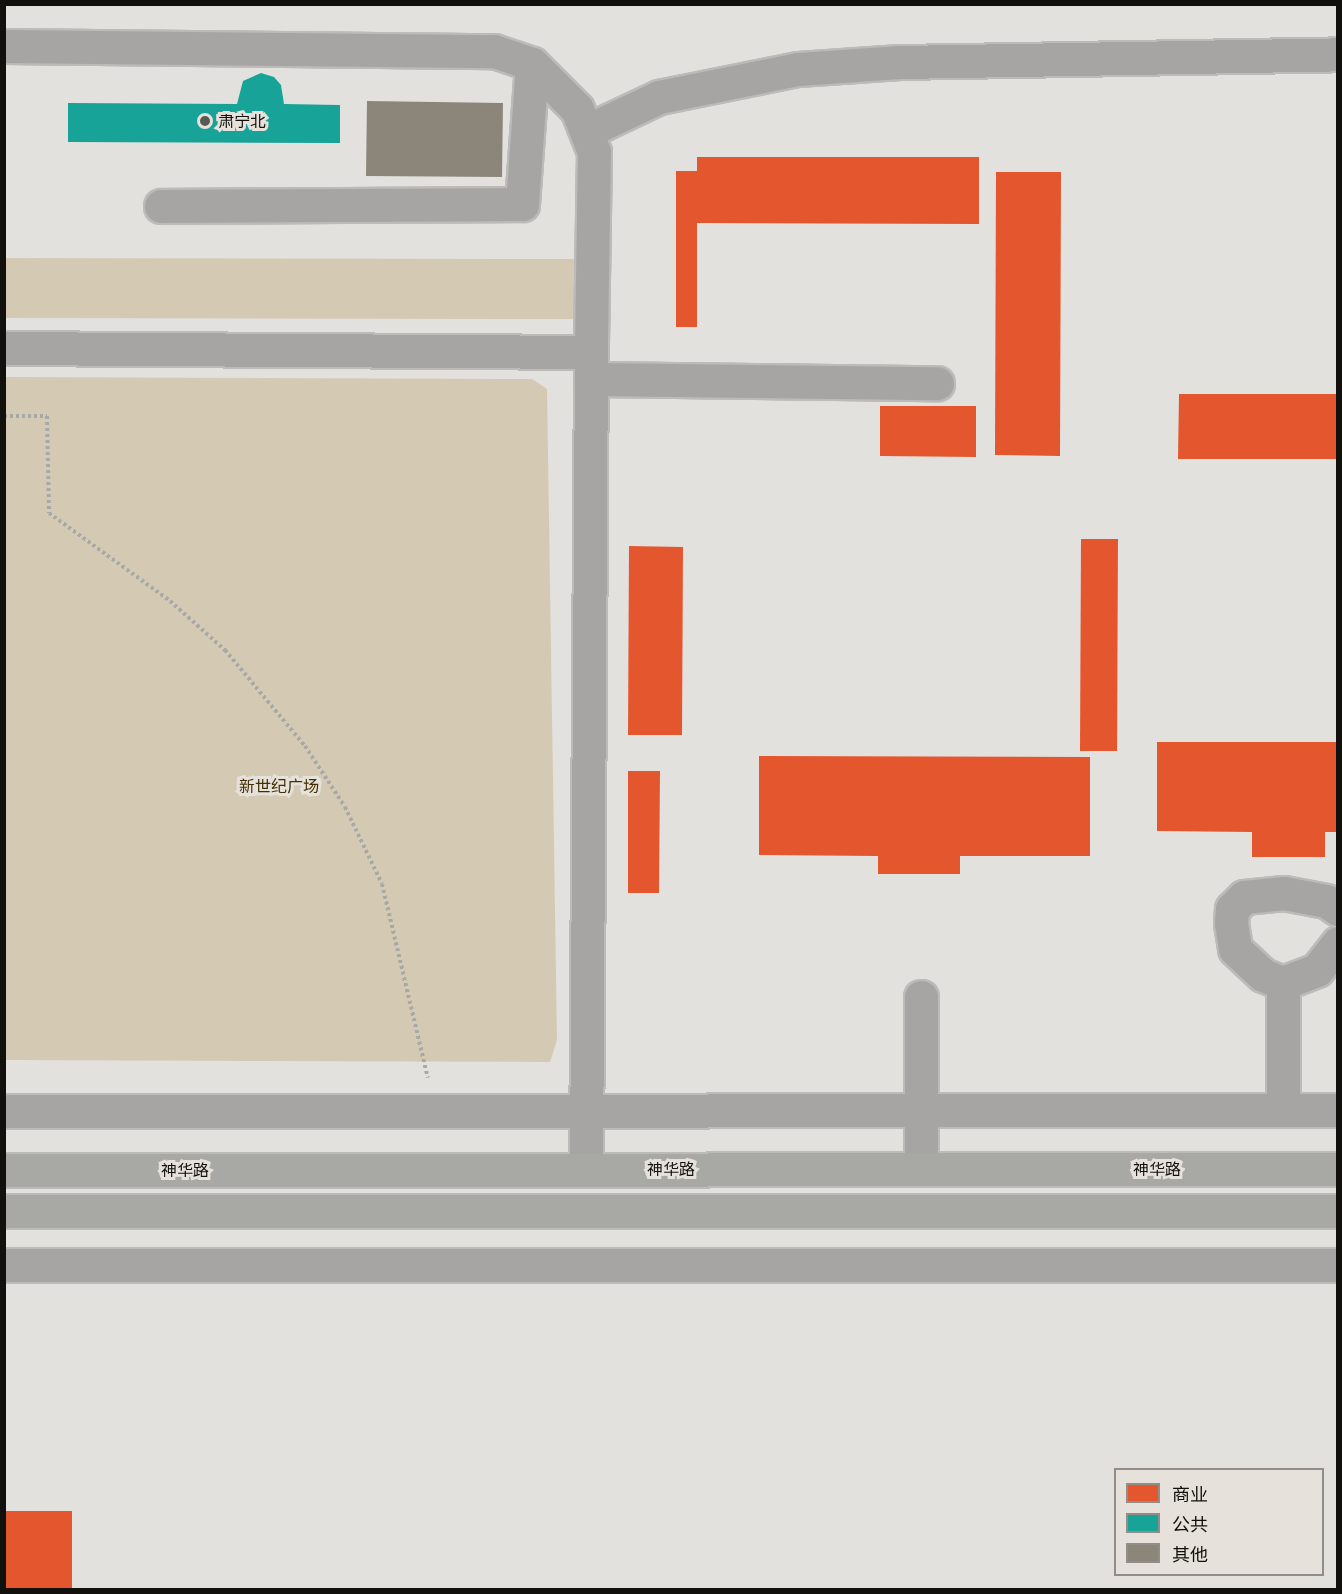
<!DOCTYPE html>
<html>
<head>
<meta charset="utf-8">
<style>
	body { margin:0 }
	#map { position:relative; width:1342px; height:1594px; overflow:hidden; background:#e3e1de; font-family:Mulish,"Noto Sans SC",sans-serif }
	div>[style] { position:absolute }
	.green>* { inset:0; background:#d4c9b3 }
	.shops>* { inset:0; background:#e4572e }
	.public>* { inset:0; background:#17a398 }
	.building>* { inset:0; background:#8c867a }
	.path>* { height:4px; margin-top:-2px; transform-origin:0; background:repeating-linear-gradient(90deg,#a8a8a6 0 3px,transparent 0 6px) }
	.roads { filter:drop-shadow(2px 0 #bcbbb9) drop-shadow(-2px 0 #bcbbb9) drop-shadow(0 2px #bcbbb9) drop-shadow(0 -2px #bcbbb9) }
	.minor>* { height:33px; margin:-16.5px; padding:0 16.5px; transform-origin:16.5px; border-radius:16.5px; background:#a6a5a3 }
	.major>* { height:33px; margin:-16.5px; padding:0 16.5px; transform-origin:16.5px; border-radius:16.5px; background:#a8a8a5 }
	.dots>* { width:16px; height:16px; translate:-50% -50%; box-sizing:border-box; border:3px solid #e6e2db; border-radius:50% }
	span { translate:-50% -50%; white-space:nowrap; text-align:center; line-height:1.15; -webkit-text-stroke:6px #e6e2db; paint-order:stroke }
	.poi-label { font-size:16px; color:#11100d }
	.left { translate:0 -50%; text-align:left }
	.park-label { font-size:16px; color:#423003 }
	.street-label { font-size:16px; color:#11100d }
	.frame { position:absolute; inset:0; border:6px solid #11100d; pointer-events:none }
	.legend { position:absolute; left:1114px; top:1468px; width:210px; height:108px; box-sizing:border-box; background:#e6e2db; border:2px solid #918e89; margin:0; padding:8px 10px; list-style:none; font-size:18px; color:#11100d }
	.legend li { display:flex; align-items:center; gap:12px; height:30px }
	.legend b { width:30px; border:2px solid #918e89 }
</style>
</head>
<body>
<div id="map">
	<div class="green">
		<i style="clip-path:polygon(5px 258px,578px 259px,578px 319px,5px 318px)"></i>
		<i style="clip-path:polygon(5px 377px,532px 379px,547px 389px,557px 1040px,550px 1062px,5px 1060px)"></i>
	</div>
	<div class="shops">
		<i style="clip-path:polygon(697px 157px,979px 157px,979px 224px,697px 223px,697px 327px,676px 327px,676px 171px,697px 171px)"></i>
		<i style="clip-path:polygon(996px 172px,1061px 172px,1060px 456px,995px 455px)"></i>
		<i style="clip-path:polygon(1179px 394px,1338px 394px,1338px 459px,1178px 459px)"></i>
		<i style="clip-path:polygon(880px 406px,976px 406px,976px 457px,880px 456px)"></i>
		<i style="clip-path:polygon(1081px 539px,1118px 539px,1117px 751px,1080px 751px)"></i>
		<i style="clip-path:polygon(629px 546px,683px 547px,682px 735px,628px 735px)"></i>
		<i style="clip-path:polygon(1157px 742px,1338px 742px,1338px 832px,1325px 832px,1325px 857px,1252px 857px,1252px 832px,1157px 831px)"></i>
		<i style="clip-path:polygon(759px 756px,1090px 757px,1090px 856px,960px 856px,960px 874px,878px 874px,878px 856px,759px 855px)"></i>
		<i style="clip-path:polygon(628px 771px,660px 771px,659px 893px,628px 893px)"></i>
		<i style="clip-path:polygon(4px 1511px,72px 1511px,72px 1590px,4px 1590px)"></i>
	</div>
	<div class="public">
		<i style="clip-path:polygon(261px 73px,274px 77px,281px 85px,284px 104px,340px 105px,340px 143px,68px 142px,68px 103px,237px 104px,243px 81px)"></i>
	</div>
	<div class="building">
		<i style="clip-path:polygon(367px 101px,503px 103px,502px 177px,366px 176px)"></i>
	</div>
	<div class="path">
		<i style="left:4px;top:416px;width:43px"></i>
		<i style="left:47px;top:416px;width:97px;rotate:88.8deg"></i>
		<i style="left:49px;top:513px;width:150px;rotate:36deg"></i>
		<i style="left:170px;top:601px;width:74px;rotate:41.7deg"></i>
		<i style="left:225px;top:650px;width:125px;rotate:50.2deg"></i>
		<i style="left:305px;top:746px;width:73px;rotate:56.7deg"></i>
		<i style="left:345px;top:807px;width:85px;rotate:64.3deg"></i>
		<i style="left:382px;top:884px;width:199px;rotate:76.7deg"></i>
	</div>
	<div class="roads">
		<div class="minor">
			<i style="left:4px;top:46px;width:490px;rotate:0.6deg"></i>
			<i style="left:494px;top:51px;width:40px;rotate:18.9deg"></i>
			<i style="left:532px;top:64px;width:64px;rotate:45deg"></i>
			<i style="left:577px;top:109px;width:46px;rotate:68.4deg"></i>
			<i style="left:594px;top:152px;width:200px;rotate:90.9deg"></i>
			<i style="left:587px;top:131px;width:80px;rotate:-25.3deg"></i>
			<i style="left:659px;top:97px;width:142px;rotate:-11.4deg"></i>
			<i style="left:798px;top:69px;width:102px;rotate:-3.9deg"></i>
			<i style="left:900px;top:62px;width:438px;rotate:-1deg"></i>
			<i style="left:161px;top:206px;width:361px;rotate:-0.3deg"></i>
			<i style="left:522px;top:204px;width:140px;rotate:-85.9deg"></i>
			<i style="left:4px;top:348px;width:587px;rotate:0.39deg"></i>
			<i style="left:591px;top:352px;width:817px;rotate:90.35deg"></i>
			<i style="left:591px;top:379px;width:346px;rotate:0.7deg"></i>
			<i style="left:1338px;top:909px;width:14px;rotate:-146deg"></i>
			<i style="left:1326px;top:901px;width:43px;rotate:-169.2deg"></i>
			<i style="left:1284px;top:893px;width:40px;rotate:174.3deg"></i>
			<i style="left:1244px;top:897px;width:17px;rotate:135deg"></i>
			<i style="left:1232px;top:909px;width:14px;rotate:94deg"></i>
			<i style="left:1231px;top:923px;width:26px;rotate:81deg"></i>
			<i style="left:1235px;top:949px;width:38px;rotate:43deg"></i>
			<i style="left:1263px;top:975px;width:22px;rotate:22deg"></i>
			<i style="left:1283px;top:983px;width:36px;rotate:-21deg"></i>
			<i style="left:1317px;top:970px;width:34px;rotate:-52deg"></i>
			<i style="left:1283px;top:983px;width:127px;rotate:90deg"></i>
			<i style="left:4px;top:1111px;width:1334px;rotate:-0.04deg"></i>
			<i style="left:921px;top:1169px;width:172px;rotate:-90deg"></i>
			<i style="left:4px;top:1265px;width:1334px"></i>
		</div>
		<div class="major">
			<i style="left:4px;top:1170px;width:1334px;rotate:-0.04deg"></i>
			<i style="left:4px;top:1211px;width:1334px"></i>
		</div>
	</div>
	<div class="dots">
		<i style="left:205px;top:121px;background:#5a5956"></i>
	</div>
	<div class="poi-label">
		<span class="left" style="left:218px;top:121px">肃宁北</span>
	</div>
	<div class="park-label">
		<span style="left:279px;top:786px">新世纪广场</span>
	</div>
	<div class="street-label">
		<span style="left:671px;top:1169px">神华路</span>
		<span style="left:1157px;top:1169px">神华路</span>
		<span style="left:185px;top:1170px">神华路</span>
	</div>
	<div class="frame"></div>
	<ul class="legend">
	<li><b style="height:16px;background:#e4572e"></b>商业</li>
	<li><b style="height:16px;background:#17a398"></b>公共</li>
	<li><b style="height:16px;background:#8c867a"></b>其他</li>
	</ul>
</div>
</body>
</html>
